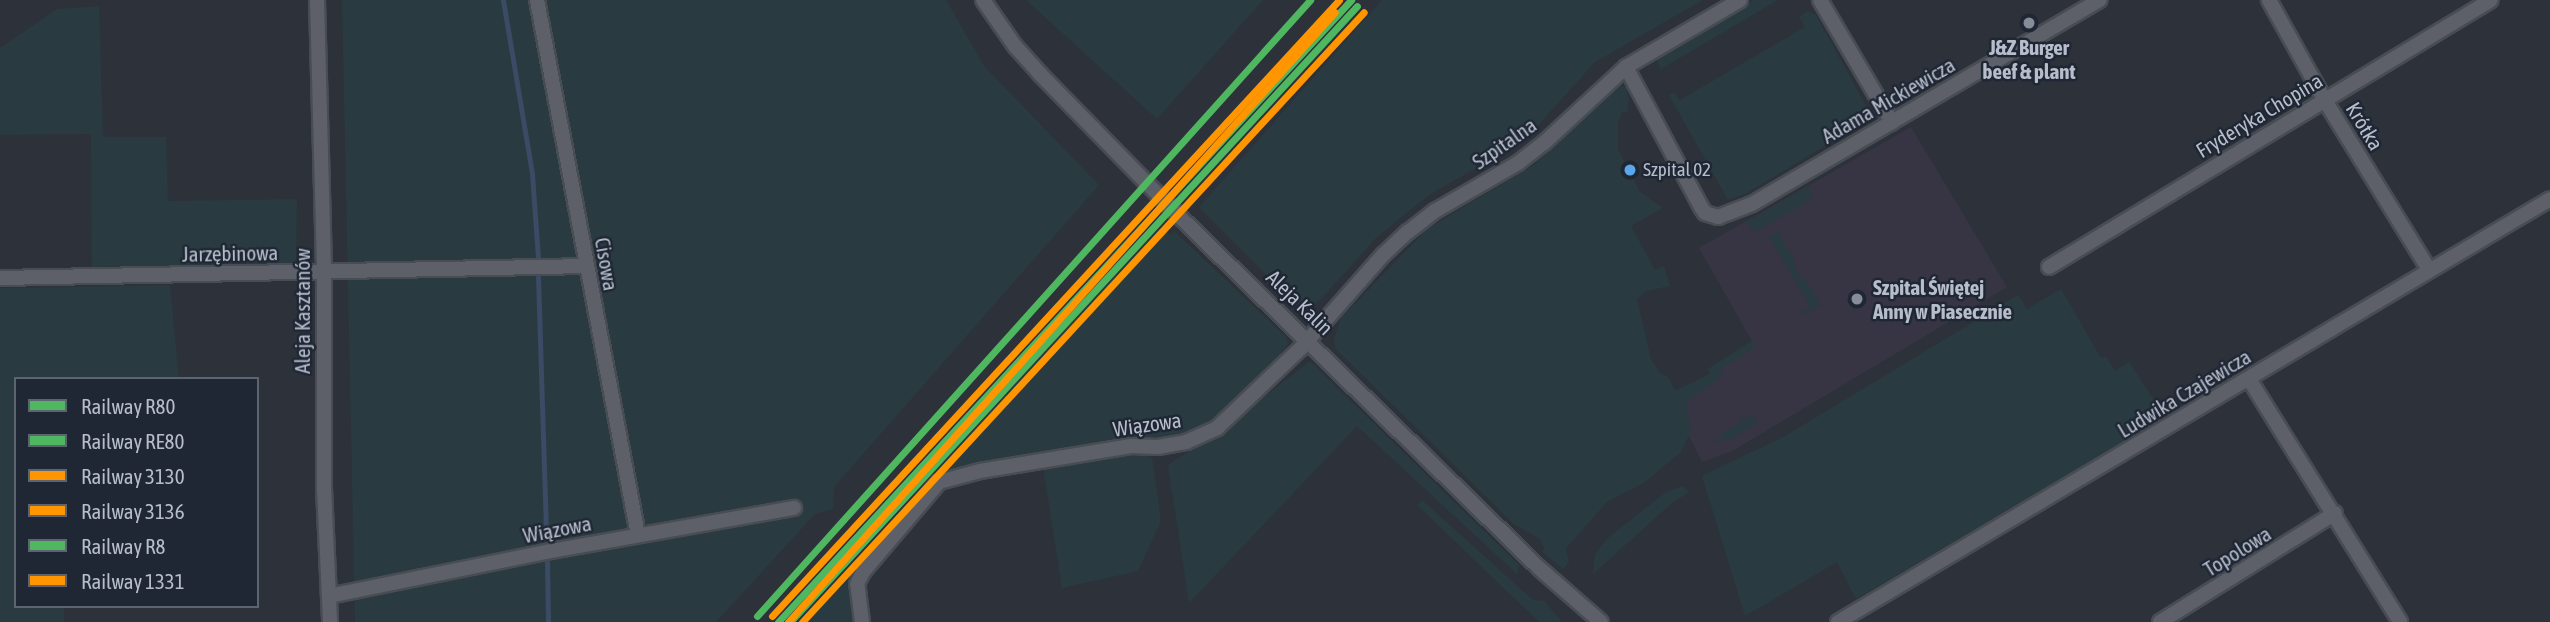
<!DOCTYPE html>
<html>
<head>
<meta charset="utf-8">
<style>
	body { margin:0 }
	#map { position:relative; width:2550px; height:622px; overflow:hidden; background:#2c313a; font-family:"Asap Condensed",sans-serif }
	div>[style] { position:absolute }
	.medical>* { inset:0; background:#373543 }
	.green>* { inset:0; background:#293b40 }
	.stream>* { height:5px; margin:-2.5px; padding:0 2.5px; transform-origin:2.5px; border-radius:2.5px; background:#3b4a65 }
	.roads { filter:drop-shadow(2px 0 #484c53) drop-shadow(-2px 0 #484c53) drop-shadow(0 2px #484c53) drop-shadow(0 -2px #484c53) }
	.street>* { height:14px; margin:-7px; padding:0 7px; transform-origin:7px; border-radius:7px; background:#5d6068 }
	.rail-1>* { height:7px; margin:-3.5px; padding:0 3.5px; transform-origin:3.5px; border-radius:3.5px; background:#4fb75f }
	.rail-2>* { height:7px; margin:-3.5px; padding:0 3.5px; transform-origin:3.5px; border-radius:3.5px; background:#4fb75f }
	.rail-3>* { height:7px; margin:-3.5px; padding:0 3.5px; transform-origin:3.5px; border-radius:3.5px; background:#ff9500 }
	.rail-4>* { height:7px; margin:-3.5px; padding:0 3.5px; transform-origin:3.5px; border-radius:3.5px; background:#ff9500 }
	.rail-5>* { height:7px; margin:-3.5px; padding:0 3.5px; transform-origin:3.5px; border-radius:3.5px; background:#4fb75f }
	.rail-6>* { height:7px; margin:-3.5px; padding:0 3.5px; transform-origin:3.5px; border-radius:3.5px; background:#ff9500 }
	.dots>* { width:19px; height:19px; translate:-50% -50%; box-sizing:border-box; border:4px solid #1f2735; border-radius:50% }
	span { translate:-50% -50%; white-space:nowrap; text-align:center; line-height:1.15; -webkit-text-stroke:5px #1f2735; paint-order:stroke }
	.bus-label { font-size:19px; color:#b7bdcb }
	.left { translate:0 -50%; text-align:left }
	.poi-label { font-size:21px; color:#b7bdcb; font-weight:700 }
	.street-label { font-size:21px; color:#b7bdcb }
	.legend { position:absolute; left:14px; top:377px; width:245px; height:231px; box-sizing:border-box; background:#1f2735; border:2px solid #5c6371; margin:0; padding:9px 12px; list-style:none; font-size:21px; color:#b7bdcb }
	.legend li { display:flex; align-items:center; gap:14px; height:35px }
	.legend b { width:35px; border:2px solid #5c6371 }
</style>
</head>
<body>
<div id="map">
	<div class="medical">
		<i style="clip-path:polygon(1911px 127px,2007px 287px,1734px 450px,1702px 462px,1668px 394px,1710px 374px,1708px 369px,1752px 341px,1699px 248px)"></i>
	</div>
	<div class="green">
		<i style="clip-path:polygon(342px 0,946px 0,984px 66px,1099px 185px,834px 487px,833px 509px,815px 514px,716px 622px,355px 622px)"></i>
		<i style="clip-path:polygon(1026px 0,1263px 0,1157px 119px)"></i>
		<i style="clip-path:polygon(1382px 0,1703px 0,1595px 62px,1530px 134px,1507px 151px,1430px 194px,1376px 238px,1319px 301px,1308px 309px,1300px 309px,1276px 289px,1275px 283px,1199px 207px)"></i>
		<i style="clip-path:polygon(1754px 0,1778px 0,1661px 69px,1655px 58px)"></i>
		<i style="clip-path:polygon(99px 6px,103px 137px,166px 137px,168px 201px,297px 199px,296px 265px,92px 267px,91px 134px,0 135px,0 48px,57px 9px)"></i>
		<i style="clip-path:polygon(1808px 11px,1816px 15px,1872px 117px,1747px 193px,1728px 200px,1669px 95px,1674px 92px,1680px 100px,1805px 27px,1799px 17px)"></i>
		<i style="clip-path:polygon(1622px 86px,1626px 87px,1629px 97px,1627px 113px,1622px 112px,1618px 124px,1618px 149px,1640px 192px,1663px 208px,1631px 226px,1655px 270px,1664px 266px,1670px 286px,1646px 291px,1637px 299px,1651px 359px,1660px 373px,1668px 377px,1675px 391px,1710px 374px,1708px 369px,1752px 341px,1755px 347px,1720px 370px,1723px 376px,1689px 400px,1687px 409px,1691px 431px,1681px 452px,1645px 482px,1607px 502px,1566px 548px,1569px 562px,1563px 569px,1542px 552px,1544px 548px,1540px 539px,1514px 524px,1335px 348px,1334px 338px,1341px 318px,1427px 229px,1534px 165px,1610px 90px)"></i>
		<i style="clip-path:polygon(1810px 186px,1812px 199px,1756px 232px,1752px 230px,1746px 222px)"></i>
		<i style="clip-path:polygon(1161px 227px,1170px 235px,1174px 231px,1287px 338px,1288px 344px,1281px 353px,1285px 356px,1200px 430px,1176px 437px,1123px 442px,974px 464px,951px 471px,936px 480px,862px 567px,856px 622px,805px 622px,845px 572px,1098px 292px)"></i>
		<i style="clip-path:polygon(1777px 231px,1796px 263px,1793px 266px,1802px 280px,1805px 279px,1821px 305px,1802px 316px,1799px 314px,1810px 307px,1770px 238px,1759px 245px)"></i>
		<i style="clip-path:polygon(170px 285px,179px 379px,16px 379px,16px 606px,64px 606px,64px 622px,0 622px,0 288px)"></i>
		<i style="clip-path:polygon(2061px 289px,2101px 358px,2106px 356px,2115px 371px,2129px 362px,2165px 417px,1856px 599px,1837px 562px,1745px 616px,1702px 476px,1785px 436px,2018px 295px,2027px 309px)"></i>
		<i style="clip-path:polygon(1310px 361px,1519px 565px,1517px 574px,1357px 426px,1189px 603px,1168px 465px,1222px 430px)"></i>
		<i style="clip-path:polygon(1754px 417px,1758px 423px,1729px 440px,1710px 442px,1722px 438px,1722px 433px,1729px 431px,1729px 427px,1740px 425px,1739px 419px)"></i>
		<i style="clip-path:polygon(1136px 453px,1152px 457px,1161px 521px,1138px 571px,1062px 588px,1043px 467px)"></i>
		<i style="clip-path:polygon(1683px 486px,1689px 492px,1672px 503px,1593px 574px,1595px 554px,1609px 537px,1666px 492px)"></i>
		<i style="clip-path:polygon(1422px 500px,1533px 600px,1544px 601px,1562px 622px,1539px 622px,1417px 505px)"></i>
	</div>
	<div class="stream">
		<i style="left:503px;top:0;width:176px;rotate:80.5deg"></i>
		<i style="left:532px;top:174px;width:84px;rotate:85.9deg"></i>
		<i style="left:538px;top:277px;width:261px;rotate:88.2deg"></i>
		<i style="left:547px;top:562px;width:60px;rotate:89deg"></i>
	</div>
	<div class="roads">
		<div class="street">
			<i style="left:317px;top:0;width:272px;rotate:88.5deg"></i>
			<i style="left:324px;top:272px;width:216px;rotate:90deg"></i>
			<i style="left:324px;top:488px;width:134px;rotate:87.4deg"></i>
			<i style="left:537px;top:0;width:544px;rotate:79.31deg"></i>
			<i style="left:983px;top:0;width:56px;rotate:55.2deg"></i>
			<i style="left:1015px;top:46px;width:38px;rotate:48deg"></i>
			<i style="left:1040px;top:74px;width:202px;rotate:45.6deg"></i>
			<i style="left:1181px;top:218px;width:501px;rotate:44.35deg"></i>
			<i style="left:1539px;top:568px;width:82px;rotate:41.1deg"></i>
			<i style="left:1820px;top:0;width:142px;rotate:59.5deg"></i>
			<i style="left:2269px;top:0;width:113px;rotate:60.9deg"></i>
			<i style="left:2324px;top:99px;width:201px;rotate:58.4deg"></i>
			<i style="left:1626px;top:67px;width:159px;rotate:61.8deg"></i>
			<i style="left:1701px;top:207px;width:7px;rotate:56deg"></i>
			<i style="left:1705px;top:213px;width:14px;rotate:17deg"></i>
			<i style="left:1718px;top:217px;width:36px;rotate:-21deg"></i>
			<i style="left:1752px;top:204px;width:403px;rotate:-30.4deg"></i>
			<i style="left:2049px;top:267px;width:516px;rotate:-31.14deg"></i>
			<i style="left:0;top:278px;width:586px;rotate:-1.17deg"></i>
			<i style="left:2249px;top:379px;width:286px;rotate:58.1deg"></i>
			<i style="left:329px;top:596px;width:221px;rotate:-11.5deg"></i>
			<i style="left:546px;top:552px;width:252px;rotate:-10.1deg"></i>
			<i style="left:862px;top:622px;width:38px;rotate:-97deg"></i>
			<i style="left:857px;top:584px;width:13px;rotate:-63deg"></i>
			<i style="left:863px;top:572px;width:118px;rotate:-49.8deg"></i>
			<i style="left:939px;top:482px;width:42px;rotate:-15deg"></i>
			<i style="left:980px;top:471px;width:153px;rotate:-9.4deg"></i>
			<i style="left:1131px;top:446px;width:27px;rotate:2deg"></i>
			<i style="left:1158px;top:447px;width:28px;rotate:-10deg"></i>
			<i style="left:1186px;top:442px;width:34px;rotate:-24deg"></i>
			<i style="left:1217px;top:428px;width:116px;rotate:-43.6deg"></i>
			<i style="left:1301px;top:348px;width:125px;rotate:-48.6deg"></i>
			<i style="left:1384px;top:254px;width:33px;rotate:-43deg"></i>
			<i style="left:1408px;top:232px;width:34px;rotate:-38deg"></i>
			<i style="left:1435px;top:211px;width:96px;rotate:-30deg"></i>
			<i style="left:1518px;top:163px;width:33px;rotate:-38deg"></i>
			<i style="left:1544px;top:143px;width:112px;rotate:-42.8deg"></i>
			<i style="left:1626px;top:67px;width:132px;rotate:-30.4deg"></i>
			<i style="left:1838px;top:622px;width:828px;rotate:-30.71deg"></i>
			<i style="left:2160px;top:622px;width:206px;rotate:-31.9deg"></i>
		</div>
	</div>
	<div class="rail-1">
		<i style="left:778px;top:622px;width:846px;rotate:-47.35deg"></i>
	</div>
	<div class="rail-2">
		<i style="left:790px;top:622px;width:837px;rotate:-47.37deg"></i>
	</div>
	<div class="rail-3">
		<i style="left:772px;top:616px;width:837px;rotate:-47.37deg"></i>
	</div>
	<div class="rail-4">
		<i style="left:802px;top:622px;width:829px;rotate:-47.35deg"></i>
	</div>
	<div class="rail-5">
		<i style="left:757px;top:616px;width:828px;rotate:-48.08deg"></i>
	</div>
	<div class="rail-6">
		<i style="left:788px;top:622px;width:819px;rotate:-48.12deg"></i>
	</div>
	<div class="dots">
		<i style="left:2029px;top:23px;background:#868c98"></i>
		<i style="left:1630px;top:170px;background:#5aa8eb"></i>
		<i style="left:1857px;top:299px;background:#868c98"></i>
	</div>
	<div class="bus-label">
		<span class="left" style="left:1643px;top:170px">Szpital 02</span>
	</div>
	<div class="poi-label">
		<span style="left:2029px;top:59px">J&amp;Z Burger<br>beef &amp; plant</span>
		<span class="left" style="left:1873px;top:299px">Szpital Świętej<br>Anny w Piasecznie</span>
	</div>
	<div class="street-label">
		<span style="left:1888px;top:100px;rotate:-30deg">Adama Mickiewicza</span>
		<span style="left:2259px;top:115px;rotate:-31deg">Fryderyka Chopina</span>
		<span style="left:2365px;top:126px;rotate:59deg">Krótka</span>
		<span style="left:1504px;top:143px;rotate:-35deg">Szpitalna</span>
		<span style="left:230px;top:253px;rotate:-1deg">Jarzębinowa</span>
		<span style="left:607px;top:264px;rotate:80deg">Cisowa</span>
		<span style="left:1300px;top:302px;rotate:44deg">Aleja Kalin</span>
		<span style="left:302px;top:311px;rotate:-90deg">Aleja Kasztanów</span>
		<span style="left:2184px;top:393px;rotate:-31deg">Ludwika Czajewicza</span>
		<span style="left:1147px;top:424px;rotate:-8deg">Wiązowa</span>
		<span style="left:557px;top:529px;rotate:-11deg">Wiązowa</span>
		<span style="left:2237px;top:551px;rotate:-32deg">Topolowa</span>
	</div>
	<ul class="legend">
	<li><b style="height:9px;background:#4fb75f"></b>Railway R80</li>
	<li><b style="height:9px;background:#4fb75f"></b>Railway RE80</li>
	<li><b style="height:9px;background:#ff9500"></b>Railway 3130</li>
	<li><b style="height:9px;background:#ff9500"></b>Railway 3136</li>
	<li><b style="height:9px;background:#4fb75f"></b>Railway R8</li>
	<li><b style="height:9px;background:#ff9500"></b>Railway 1331</li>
	</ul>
</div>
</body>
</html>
